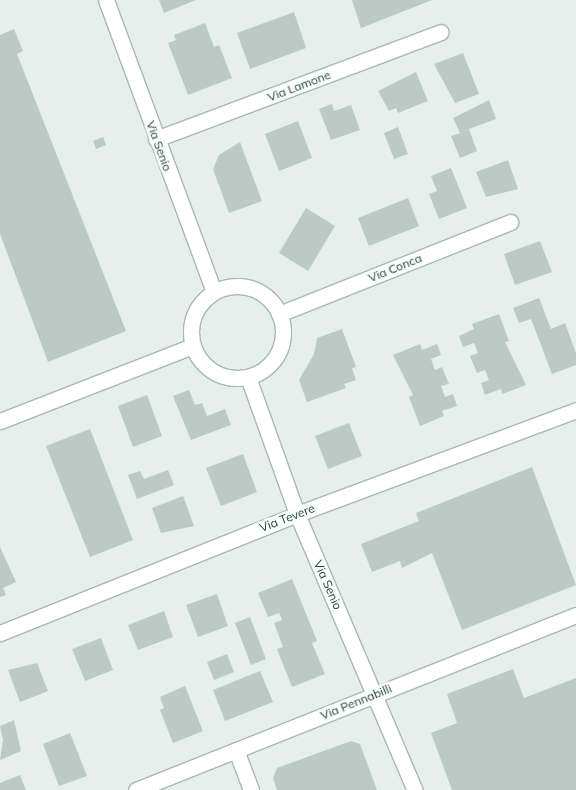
<!DOCTYPE html>
<html>
<head>
<meta charset="utf-8">
<style>
	body { margin:0 }
	#map { position:relative; width:576px; height:790px; overflow:hidden; background:#e6efeb; font-family:Mulish,sans-serif }
	div>[style] { position:absolute }
	.building>* { inset:0; background:#bbcac4 }
	.roads { filter:drop-shadow(1px 0 #a8b8b2) drop-shadow(-1px 0 #a8b8b2) drop-shadow(0 1px #a8b8b2) drop-shadow(0 -1px #a8b8b2) }
	.minor>* { height:15px; margin:-7.5px; padding:0 7.5px; transform-origin:7.5px; border-radius:7.5px; background:#fff }
	.minor>.ring { margin:-7.5px; padding:0; box-sizing:content-box; background:none; border:15px solid #fff; border-radius:50% }
	span { translate:-50% -50%; white-space:nowrap; text-align:center; line-height:1.15; -webkit-text-stroke:5px #f7fbf9; paint-order:stroke }
	.street-label { font-size:12px; color:#24423a }
</style>
</head>
<body>
<div id="map">
	<div class="building">
		<i style="clip-path:polygon(159px 0,196px 0,164px 13px)"></i>
		<i style="clip-path:polygon(352px 0,432px 0,361px 28px)"></i>
		<i style="clip-path:polygon(294px 12px,306px 48px,250px 69px,237px 33px)"></i>
		<i style="clip-path:polygon(205px 23px,214px 47px,219px 45px,232px 78px,188px 95px,168px 43px,176px 40px,174px 35px)"></i>
		<i style="clip-path:polygon(14px 29px,23px 51px,17px 54px,126px 331px,48px 362px,0 234px,0 35px)"></i>
		<i style="clip-path:polygon(463px 53px,479px 94px,455px 103px,434px 64px)"></i>
		<i style="clip-path:polygon(416px 72px,428px 101px,398px 113px,396px 108px,389px 111px,378px 91px)"></i>
		<i style="clip-path:polygon(489px 100px,496px 119px,469px 129px,477px 151px,460px 158px,451px 136px,460px 133px,453px 118px)"></i>
		<i style="clip-path:polygon(332px 104px,334px 111px,351px 105px,360px 130px,331px 140px,319px 109px)"></i>
		<i style="clip-path:polygon(298px 121px,312px 158px,279px 171px,265px 134px)"></i>
		<i style="clip-path:polygon(398px 127px,408px 154px,394px 159px,384px 133px)"></i>
		<i style="clip-path:polygon(103px 137px,106px 145px,96px 149px,93px 141px)"></i>
		<i style="clip-path:polygon(240px 142px,262px 201px,229px 213px,213px 169px,219px 155px)"></i>
		<i style="clip-path:polygon(508px 160px,518px 189px,486px 197px,476px 172px)"></i>
		<i style="clip-path:polygon(451px 168px,467px 208px,439px 219px,429px 194px,437px 191px,431px 176px)"></i>
		<i style="clip-path:polygon(408px 198px,419px 226px,369px 246px,358px 218px)"></i>
		<i style="clip-path:polygon(306px 208px,335px 226px,308px 271px,279px 253px)"></i>
		<i style="clip-path:polygon(540px 241px,552px 272px,515px 285px,504px 254px)"></i>
		<i style="clip-path:polygon(539px 298px,551px 329px,565px 323px,576px 353px,576px 365px,552px 374px,531px 319px,519px 323px,513px 308px)"></i>
		<i style="clip-path:polygon(499px 314px,509px 341px,505px 342px,526px 385px,502px 394px,501px 389px,485px 395px,481px 383px,489px 380px,485px 370px,477px 373px,470px 356px,478px 353px,474px 343px,463px 347px,459px 336px,474px 329px,472px 324px)"></i>
		<i style="clip-path:polygon(342px 329px,356px 367px,352px 368px,356px 380px,344px 384px,346px 388px,307px 402px,299px 380px,314px 354px,317px 338px)"></i>
		<i style="clip-path:polygon(420px 344px,422px 350px,437px 344px,441px 355px,431px 359px,435px 370px,442px 367px,449px 384px,441px 386px,445px 397px,453px 394px,457px 406px,442px 411px,444px 416px,420px 426px,409px 397px,413px 395px,393px 355px)"></i>
		<i style="clip-path:polygon(189px 390px,195px 405px,202px 403px,207px 416px,225px 409px,231px 425px,191px 440px,173px 396px)"></i>
		<i style="clip-path:polygon(147px 395px,162px 436px,133px 447px,118px 406px)"></i>
		<i style="clip-path:polygon(349px 423px,362px 456px,328px 469px,315px 436px)"></i>
		<i style="clip-path:polygon(90px 429px,133px 540px,90px 557px,46px 446px)"></i>
		<i style="clip-path:polygon(243px 454px,257px 492px,221px 506px,206px 468px)"></i>
		<i style="clip-path:polygon(532px 467px,576px 585px,462px 630px,432px 553px,402px 568px,400px 561px,372px 572px,361px 544px,419px 521px,416px 513px)"></i>
		<i style="clip-path:polygon(168px 470px,174px 485px,137px 499px,128px 475px,140px 471px,144px 479px)"></i>
		<i style="clip-path:polygon(183px 496px,194px 526px,161px 533px,152px 508px)"></i>
		<i style="clip-path:polygon(0 547px,16px 582px,3px 588px,6px 595px,0 597px)"></i>
		<i style="clip-path:polygon(292px 579px,317px 641px,312px 643px,325px 674px,292px 687px,277px 649px,283px 647px,274px 623px,282px 620px,279px 613px,268px 617px,258px 593px)"></i>
		<i style="clip-path:polygon(217px 594px,228px 626px,198px 637px,186px 605px)"></i>
		<i style="clip-path:polygon(164px 611px,173px 637px,138px 650px,128px 625px)"></i>
		<i style="clip-path:polygon(250px 617px,266px 659px,251px 665px,235px 623px)"></i>
		<i style="clip-path:polygon(101px 638px,113px 670px,85px 681px,72px 649px)"></i>
		<i style="clip-path:polygon(227px 654px,234px 672px,214px 680px,207px 662px)"></i>
		<i style="clip-path:polygon(37px 663px,48px 691px,20px 702px,8px 670px)"></i>
		<i style="clip-path:polygon(513px 669px,524px 698px,576px 678px,576px 790px,452px 790px,431px 733px,457px 723px,447px 694px)"></i>
		<i style="clip-path:polygon(260px 671px,273px 702px,225px 721px,213px 690px)"></i>
		<i style="clip-path:polygon(185px 686px,203px 731px,173px 743px,160px 710px,164px 708px,160px 697px)"></i>
		<i style="clip-path:polygon(14px 720px,21px 751px,0 760px,3px 740px,0 726px)"></i>
		<i style="clip-path:polygon(70px 733px,87px 776px,59px 786px,43px 744px)"></i>
		<i style="clip-path:polygon(351px 741px,360px 744px,377px 790px,277px 790px,273px 778px,277px 768px)"></i>
		<i style="clip-path:polygon(20px 775px,26px 790px,0 790px,0 783px)"></i>
	</div>
	<div class="roads">
		<div class="minor">
			<i style="left:106px;top:0;width:311px;rotate:69.7deg"></i>
			<i style="left:156px;top:139px;width:304px;rotate:-20.6deg"></i>
			<i class="ring" style="left:191px;top:286px;width:77px;height:77px"></i>
			<i style="left:279px;top:314px;width:249px;rotate:-21.7deg"></i>
			<i style="left:248px;top:377px;width:145px;rotate:70.3deg"></i>
			<i style="left:297px;top:514px;width:300px;rotate:66.9deg"></i>
			<i style="left:0;top:421px;width:206px;rotate:-21.3deg"></i>
			<i style="left:0;top:633px;width:320px;rotate:-21.8deg"></i>
			<i style="left:297px;top:514px;width:298px;rotate:-20.4deg"></i>
			<i style="left:236px;top:750px;width:43px;rotate:69.4deg"></i>
			<i style="left:136px;top:790px;width:474px;rotate:-21.7deg"></i>
		</div>
	</div>
	<div class="street-label">
		<span style="left:299px;top:86px;rotate:-21deg">Via Lamone</span>
		<span style="left:159px;top:146px;rotate:70deg">Via Senio</span>
		<span style="left:395px;top:268px;rotate:-22deg">Via Conca</span>
		<span style="left:287px;top:518px;rotate:-21deg">Via Tevere</span>
		<span style="left:328px;top:585px;rotate:66deg">Via Senio</span>
		<span style="left:356px;top:702px;rotate:-22deg">Via Pennabilli</span>
	</div>
</div>
</body>
</html>
